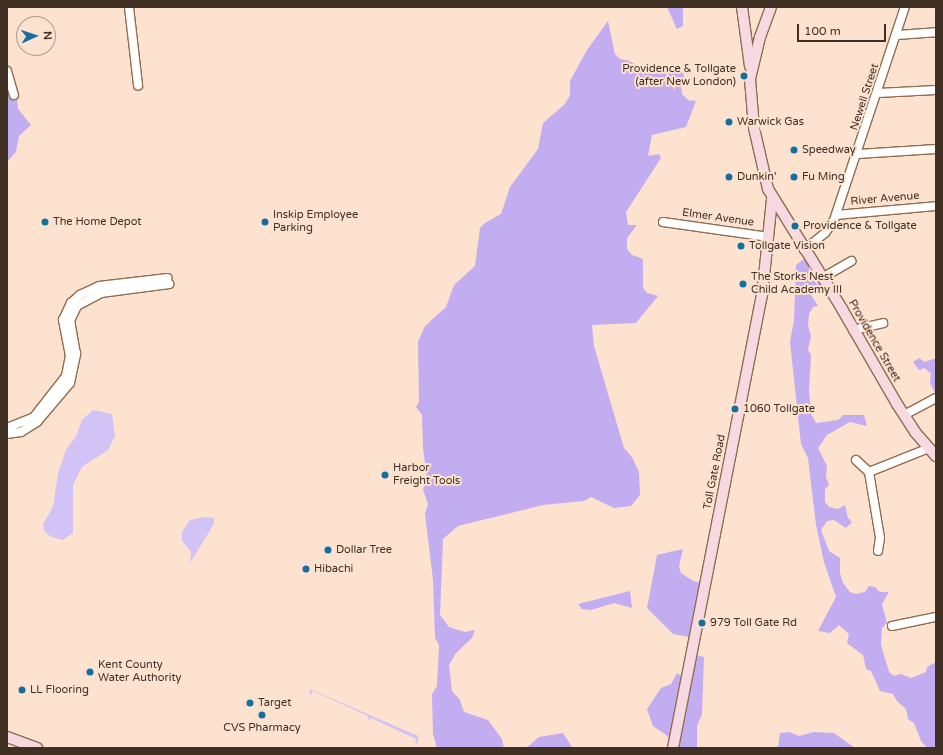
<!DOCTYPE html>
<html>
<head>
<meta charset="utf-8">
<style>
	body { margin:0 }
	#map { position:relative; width:943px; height:755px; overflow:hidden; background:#fce2cf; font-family:"Varela Round",sans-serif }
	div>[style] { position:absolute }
	.green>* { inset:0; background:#d1c3f5 }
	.forest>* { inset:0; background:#c1adef }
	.roads { filter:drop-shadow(1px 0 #916b4e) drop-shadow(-1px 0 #916b4e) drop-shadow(0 1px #916b4e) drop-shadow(0 -1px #916b4e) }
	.minor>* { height:8px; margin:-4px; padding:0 4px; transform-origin:4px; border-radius:4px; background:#fff }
	.major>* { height:10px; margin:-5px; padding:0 5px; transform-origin:5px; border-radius:5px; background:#f7d9e2 }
	.dots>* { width:11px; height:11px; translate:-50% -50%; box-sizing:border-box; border:2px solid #fce2cf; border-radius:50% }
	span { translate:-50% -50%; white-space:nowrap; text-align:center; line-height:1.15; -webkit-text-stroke:4px #fce2cf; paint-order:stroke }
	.poi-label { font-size:11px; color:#402f23 }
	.right { translate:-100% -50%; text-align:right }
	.left { translate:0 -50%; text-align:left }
	.street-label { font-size:11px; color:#402f23 }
	.frame { position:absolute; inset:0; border:8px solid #402f23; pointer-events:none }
	.north { position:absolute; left:16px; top:16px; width:40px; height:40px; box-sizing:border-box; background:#fce2cf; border:1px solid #b19a8a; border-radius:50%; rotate:87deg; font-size:11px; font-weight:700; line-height:16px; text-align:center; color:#402f23 }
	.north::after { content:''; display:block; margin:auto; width:14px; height:18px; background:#146f9e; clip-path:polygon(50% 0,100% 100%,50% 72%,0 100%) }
	.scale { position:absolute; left:797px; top:24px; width:89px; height:18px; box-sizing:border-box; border:2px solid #402f23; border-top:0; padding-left:5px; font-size:12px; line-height:14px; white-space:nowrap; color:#402f23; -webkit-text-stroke:3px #fce2cf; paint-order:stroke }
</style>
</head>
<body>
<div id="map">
	<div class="green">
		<i style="clip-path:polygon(93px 410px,112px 414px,115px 436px,108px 450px,82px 467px,73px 485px,73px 533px,63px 540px,51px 537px,44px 531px,43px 524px,53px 507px,58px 473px,66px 450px,76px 436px,82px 420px)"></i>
		<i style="clip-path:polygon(205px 517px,214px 518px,214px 524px,190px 563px,191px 552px,182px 541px,182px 532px,190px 520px)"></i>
		<i style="clip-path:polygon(310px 689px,418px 736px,418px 743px,415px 743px,416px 739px,371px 718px,369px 721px,368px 716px,313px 691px,310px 696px)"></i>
	</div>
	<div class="forest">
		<i style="clip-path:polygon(667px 7px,683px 7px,683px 26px,677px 29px)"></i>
		<i style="clip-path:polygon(608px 21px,615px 54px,620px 59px,629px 61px,647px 71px,682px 72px,684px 76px,681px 85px,682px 94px,688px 100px,696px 101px,686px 127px,652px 135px,648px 156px,659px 154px,661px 158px,626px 212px,628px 225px,637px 225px,627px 238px,627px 249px,632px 255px,643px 259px,643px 288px,647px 293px,658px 296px,636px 323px,592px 325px,594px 346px,624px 448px,632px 457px,639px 472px,640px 495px,631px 506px,614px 508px,591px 497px,584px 501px,543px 505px,458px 526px,443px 539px,440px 615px,449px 627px,465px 632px,475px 630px,472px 638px,456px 653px,449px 665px,452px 691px,460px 700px,464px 712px,488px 720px,502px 739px,504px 748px,437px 748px,433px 734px,432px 694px,437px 686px,439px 645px,435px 638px,433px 580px,425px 514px,428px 504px,423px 490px,427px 479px,423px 448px,422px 415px,416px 407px,419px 402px,418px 342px,425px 326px,446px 307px,454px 285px,475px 266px,480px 228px,485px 223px,501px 214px,510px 187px,538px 149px,543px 123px,565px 104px,570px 95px,570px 81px,587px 50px)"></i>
		<i style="clip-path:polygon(7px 81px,17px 99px,18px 109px,31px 125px,19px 136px,16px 152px,7px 162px)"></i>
		<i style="clip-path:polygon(807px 257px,822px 282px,810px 293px,818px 306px,813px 307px,809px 314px,808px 325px,811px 336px,808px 350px,811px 355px,809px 390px,811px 414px,816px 423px,838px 420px,843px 415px,864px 415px,867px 426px,850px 422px,827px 435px,818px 448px,827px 466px,826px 477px,829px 485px,825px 489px,825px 502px,829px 507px,838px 509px,845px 505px,848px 518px,852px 522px,846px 528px,834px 520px,827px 521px,821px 530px,829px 551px,840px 558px,840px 573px,843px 583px,850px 592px,856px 594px,865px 592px,869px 586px,875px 587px,880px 592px,889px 592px,882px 604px,887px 623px,882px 628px,881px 645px,889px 672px,894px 676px,901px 674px,911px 678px,926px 672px,927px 667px,936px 662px,936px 748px,927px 748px,921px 741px,914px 723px,908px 719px,906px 709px,897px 701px,893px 694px,880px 691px,871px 671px,866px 669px,863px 655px,847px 643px,849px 634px,839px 625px,830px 633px,818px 631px,836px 597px,824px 562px,816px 525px,808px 458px,801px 444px,790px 342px,794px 320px,796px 265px)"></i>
		<i style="clip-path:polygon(919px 358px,925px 362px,936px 358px,936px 395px,930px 383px,931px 374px,925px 368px,919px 370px,913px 362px)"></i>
		<i style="clip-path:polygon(683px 549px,679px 566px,681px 573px,693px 581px,704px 583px,694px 638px,673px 634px,647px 608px,657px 555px)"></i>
		<i style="clip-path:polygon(630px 591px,632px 608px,614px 603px,591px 610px,582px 609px,578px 604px)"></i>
		<i style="clip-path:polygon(691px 654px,704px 657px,702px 714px,697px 726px,697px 748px,673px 748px,674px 743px,666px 735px,653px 726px,647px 709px,661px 688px,671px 684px,677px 673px,686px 679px)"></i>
		<i style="clip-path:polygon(789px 732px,799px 736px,814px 732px,834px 733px,855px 748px,778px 748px,780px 733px)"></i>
		<i style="clip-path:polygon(563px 733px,572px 747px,589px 748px,526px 748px,539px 737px)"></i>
	</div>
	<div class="roads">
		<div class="minor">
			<i style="left:129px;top:7px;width:79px;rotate:83.4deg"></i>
			<i style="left:897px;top:35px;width:39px;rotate:-4deg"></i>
			<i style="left:7px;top:71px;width:25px;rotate:74deg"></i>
			<i style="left:878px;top:93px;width:58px;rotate:-3deg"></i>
			<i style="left:858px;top:154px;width:78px;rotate:-3.7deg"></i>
			<i style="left:836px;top:215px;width:100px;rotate:-5.1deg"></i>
			<i style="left:663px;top:222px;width:107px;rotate:8.1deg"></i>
			<i style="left:804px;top:250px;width:27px;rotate:-39deg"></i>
			<i style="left:825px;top:233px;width:16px;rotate:-55deg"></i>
			<i style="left:834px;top:220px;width:225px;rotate:-71.6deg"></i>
			<i style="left:822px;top:278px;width:34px;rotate:-30deg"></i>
			<i style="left:853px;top:330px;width:31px;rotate:-13deg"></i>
			<i style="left:904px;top:415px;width:36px;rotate:-28deg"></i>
			<i style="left:7px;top:428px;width:29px;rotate:-22deg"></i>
			<i style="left:34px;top:417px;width:52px;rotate:-52deg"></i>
			<i style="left:66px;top:376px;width:20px;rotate:-79deg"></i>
			<i style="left:70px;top:356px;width:37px;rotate:-101deg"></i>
			<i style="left:63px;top:320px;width:19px;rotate:-65deg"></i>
			<i style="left:71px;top:303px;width:12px;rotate:-42deg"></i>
			<i style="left:80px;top:295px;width:21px;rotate:-25deg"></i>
			<i style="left:99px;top:286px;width:69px;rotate:-6.6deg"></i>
			<i style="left:7px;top:434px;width:14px;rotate:-8deg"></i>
			<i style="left:21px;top:432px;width:19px;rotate:-32deg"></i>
			<i style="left:37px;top:422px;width:51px;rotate:-49.8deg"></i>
			<i style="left:70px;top:383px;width:30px;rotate:-78deg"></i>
			<i style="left:76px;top:354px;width:34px;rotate:-100deg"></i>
			<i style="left:70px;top:321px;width:17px;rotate:-65deg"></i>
			<i style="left:77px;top:306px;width:27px;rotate:-28deg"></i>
			<i style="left:101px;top:293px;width:69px;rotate:-7.5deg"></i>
			<i style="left:856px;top:460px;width:18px;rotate:43deg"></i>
			<i style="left:869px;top:472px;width:67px;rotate:80.5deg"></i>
			<i style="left:880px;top:538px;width:13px;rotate:99deg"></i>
			<i style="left:869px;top:472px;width:65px;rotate:-21.8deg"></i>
			<i style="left:892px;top:626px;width:45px;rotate:-11.6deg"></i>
		</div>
		<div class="major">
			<i style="left:742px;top:7px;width:60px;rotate:82.3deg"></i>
			<i style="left:771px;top:7px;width:32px;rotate:110deg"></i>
			<i style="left:760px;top:37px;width:43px;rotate:103.4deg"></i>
			<i style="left:750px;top:79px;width:49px;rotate:85.3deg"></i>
			<i style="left:754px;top:128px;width:63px;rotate:77.1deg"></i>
			<i style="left:768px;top:189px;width:141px;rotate:58.3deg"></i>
			<i style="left:842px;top:309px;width:110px;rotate:59.9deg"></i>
			<i style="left:897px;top:404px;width:33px;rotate:57deg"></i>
			<i style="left:915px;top:432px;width:32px;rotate:49deg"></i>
			<i style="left:7px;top:737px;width:32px;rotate:20deg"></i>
			<i style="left:673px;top:748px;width:461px;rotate:-78.9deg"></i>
			<i style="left:762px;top:296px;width:98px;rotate:-84.1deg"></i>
		</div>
	</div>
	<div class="dots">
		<i style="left:744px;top:76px;background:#146f9e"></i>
		<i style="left:729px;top:122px;background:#146f9e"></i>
		<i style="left:794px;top:150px;background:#146f9e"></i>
		<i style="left:729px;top:177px;background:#146f9e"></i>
		<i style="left:794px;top:177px;background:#146f9e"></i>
		<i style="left:45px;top:222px;background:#146f9e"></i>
		<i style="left:265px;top:222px;background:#146f9e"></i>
		<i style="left:795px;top:226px;background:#146f9e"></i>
		<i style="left:741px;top:246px;background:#146f9e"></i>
		<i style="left:743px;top:284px;background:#146f9e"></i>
		<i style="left:735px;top:409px;background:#146f9e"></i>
		<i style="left:385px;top:475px;background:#146f9e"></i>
		<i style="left:328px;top:550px;background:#146f9e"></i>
		<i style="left:306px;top:569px;background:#146f9e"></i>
		<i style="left:702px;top:623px;background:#146f9e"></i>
		<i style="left:90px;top:672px;background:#146f9e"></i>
		<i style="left:22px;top:690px;background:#146f9e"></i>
		<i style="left:250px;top:703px;background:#146f9e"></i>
		<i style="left:262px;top:715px;background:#146f9e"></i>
	</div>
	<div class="poi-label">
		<span class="right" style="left:736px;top:76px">Providence &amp; Tollgate<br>(after New London)</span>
		<span class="left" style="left:737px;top:122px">Warwick Gas</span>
		<span class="left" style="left:802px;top:150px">Speedway</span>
		<span class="left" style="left:737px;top:177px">Dunkin'</span>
		<span class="left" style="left:802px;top:177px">Fu Ming</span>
		<span class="left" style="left:273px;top:222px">Inskip Employee<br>Parking</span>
		<span class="left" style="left:53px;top:222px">The Home Depot</span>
		<span class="left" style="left:803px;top:226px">Providence &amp; Tollgate</span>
		<span class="left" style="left:749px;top:246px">Tollgate Vision</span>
		<span class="left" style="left:751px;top:284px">The Storks Nest<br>Child Academy III</span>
		<span class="left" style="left:743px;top:409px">1060 Tollgate</span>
		<span class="left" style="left:393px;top:475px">Harbor<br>Freight Tools</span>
		<span class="left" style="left:336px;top:550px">Dollar Tree</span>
		<span class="left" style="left:314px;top:569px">Hibachi</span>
		<span class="left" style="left:710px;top:623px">979 Toll Gate Rd</span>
		<span class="left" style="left:98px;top:672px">Kent County<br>Water Authority</span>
		<span class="left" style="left:30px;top:690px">LL Flooring</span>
		<span class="left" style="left:258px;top:703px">Target</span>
		<span style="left:262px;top:728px">CVS Pharmacy</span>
	</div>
	<div class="street-label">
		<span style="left:865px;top:97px;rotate:-72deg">Newell Street</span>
		<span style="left:885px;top:199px;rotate:-5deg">River Avenue</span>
		<span style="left:718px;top:218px;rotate:8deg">Elmer Avenue</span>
		<span style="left:874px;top:341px;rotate:60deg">Providence Street</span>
		<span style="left:715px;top:472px;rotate:-79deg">Toll Gate Road</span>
	</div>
	<div class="frame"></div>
	<div class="north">N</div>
	<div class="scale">100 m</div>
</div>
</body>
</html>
